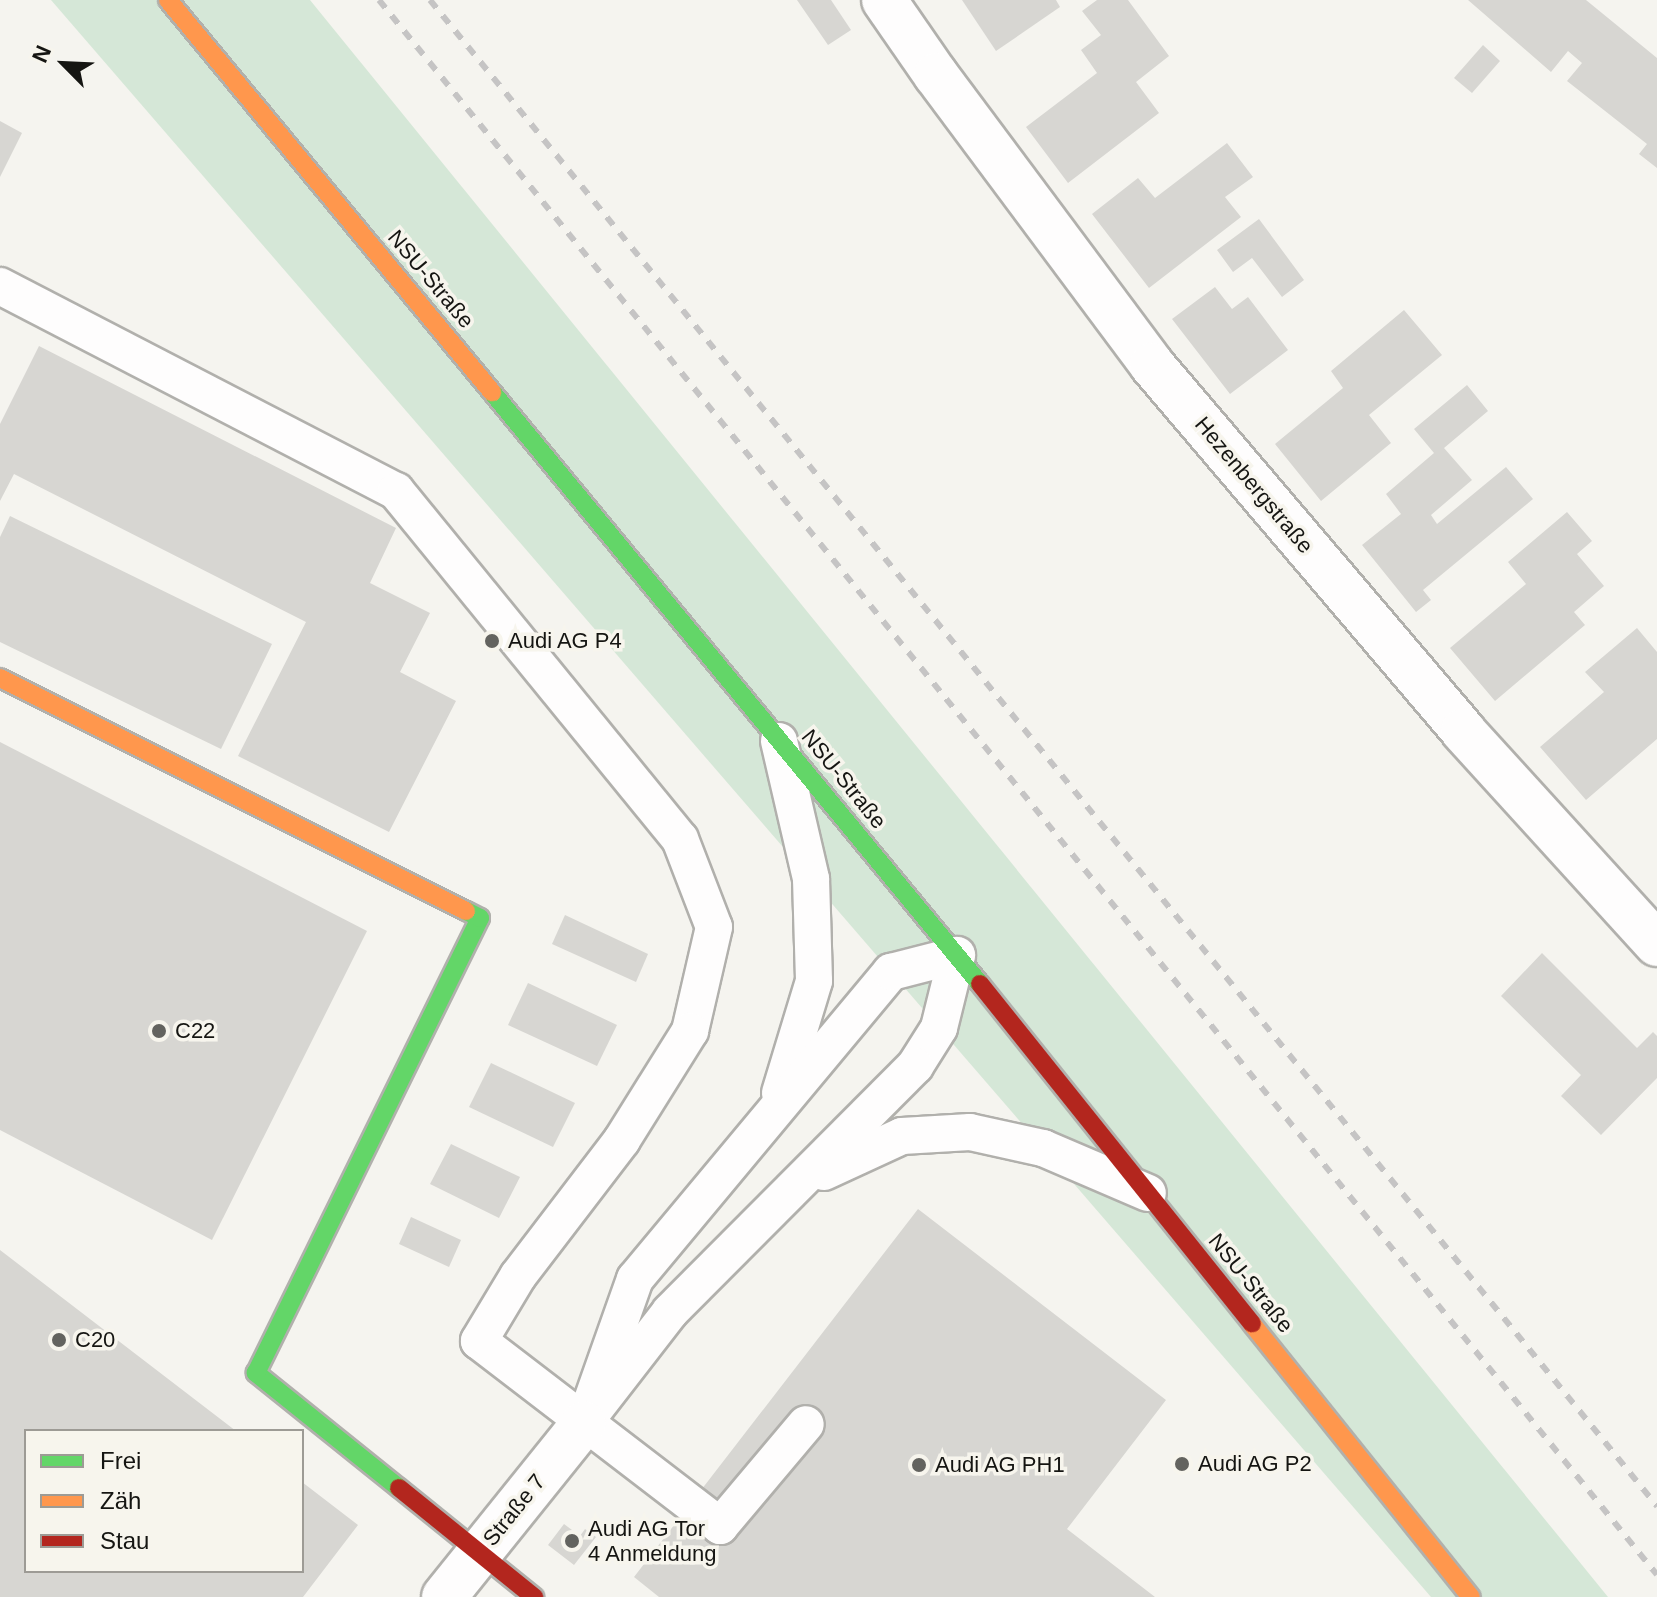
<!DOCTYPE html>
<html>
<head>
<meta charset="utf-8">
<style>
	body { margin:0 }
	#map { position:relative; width:1657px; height:1597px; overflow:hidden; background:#f5f4ef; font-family:Helvetica,sans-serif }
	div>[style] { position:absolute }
	.green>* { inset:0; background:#d5e7d7 }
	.building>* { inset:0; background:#d7d6d2 }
	.roads { filter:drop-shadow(2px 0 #b1b0ac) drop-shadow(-2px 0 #b1b0ac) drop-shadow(0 2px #b1b0ac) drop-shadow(0 -2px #b1b0ac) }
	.lane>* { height:36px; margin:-18px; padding:0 18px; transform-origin:18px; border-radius:18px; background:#fefdfd }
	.street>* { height:44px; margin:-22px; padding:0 22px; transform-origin:22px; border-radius:22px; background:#fefdfd }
	.fast>* { height:18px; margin:-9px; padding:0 9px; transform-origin:9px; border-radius:9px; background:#63d668 }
	.slow>* { height:18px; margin:-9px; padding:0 9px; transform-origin:9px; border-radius:9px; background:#ff974d }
	.jam>* { height:18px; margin:-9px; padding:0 9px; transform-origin:9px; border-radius:9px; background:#b3261e }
	.rail>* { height:6px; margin-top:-3px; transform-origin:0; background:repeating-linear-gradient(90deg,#c5c4c4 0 10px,transparent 0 20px) }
	.dots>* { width:22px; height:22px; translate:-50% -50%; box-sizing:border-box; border:4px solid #f7f5ed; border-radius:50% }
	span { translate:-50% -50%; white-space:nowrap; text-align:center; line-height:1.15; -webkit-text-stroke:7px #f7f5ed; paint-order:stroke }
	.street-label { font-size:22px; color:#151512 }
	.poi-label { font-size:22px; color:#151512 }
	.left { translate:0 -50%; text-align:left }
	.legend { position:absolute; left:24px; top:1429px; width:280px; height:144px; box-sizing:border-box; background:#f7f5ed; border:2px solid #9d9b95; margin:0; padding:10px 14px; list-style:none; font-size:24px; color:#151512 }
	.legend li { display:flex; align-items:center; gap:16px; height:40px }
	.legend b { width:40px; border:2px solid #9d9b95 }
	.north { position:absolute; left:24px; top:24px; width:80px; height:80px; -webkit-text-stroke:6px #f7f5ed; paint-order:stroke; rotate:294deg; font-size:22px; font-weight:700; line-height:32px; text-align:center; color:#151512 }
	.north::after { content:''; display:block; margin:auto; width:28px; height:36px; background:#151512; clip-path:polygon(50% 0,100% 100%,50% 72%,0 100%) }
</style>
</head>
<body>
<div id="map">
	<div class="green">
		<i style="clip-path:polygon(51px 0,310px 0,1608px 1597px,1431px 1597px)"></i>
	</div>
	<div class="building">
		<i style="clip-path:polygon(797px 0,831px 0,851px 30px,828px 45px)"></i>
		<i style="clip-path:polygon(962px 0,1056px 0,1060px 7px,996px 51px)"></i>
		<i style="clip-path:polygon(1097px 0,1128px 0,1169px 56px,1136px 82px,1159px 113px,1068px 183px,1026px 127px,1097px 73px,1081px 50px,1101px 35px,1082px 11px)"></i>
		<i style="clip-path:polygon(1468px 0,1586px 0,1657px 58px,1657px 168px,1639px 154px,1647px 144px,1567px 81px,1582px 63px,1568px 51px,1551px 72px)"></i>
		<i style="clip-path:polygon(1483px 45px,1500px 61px,1472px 93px,1454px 78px)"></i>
		<i style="clip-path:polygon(0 121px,22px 133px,0 177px)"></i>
		<i style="clip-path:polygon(1227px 143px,1253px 177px,1225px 197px,1241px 217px,1149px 288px,1092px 214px,1138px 178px,1155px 198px)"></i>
		<i style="clip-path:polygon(1259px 219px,1304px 280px,1282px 297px,1252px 258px,1233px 272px,1217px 250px)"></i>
		<i style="clip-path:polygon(1215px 287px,1232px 309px,1248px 297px,1288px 350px,1230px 394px,1172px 319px)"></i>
		<i style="clip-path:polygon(1404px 310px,1442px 355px,1369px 415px,1391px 443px,1321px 501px,1275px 444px,1343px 388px,1331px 371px)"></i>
		<i style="clip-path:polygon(39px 346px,396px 528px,370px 583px,430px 613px,400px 672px,456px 701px,389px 832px,238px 756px,306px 622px,14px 474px,0 501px,0 424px)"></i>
		<i style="clip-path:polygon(1467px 385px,1488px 411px,1444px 448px,1472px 480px,1431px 515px,1437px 524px,1506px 467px,1533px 499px,1423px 590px,1431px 600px,1416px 612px,1362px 545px,1401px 514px,1386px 494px,1434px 453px,1414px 429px)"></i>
		<i style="clip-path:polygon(1567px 512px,1592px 541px,1577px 554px,1604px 586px,1574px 612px,1585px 625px,1495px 701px,1450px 648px,1526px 584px,1508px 562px)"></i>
		<i style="clip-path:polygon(10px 516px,272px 644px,221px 749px,0 642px,0 537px)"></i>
		<i style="clip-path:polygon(1637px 628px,1657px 652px,1657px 739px,1586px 800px,1540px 747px,1604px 692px,1585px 672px)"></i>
		<i style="clip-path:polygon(0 742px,367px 931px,212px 1240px,0 1130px)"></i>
		<i style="clip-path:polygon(565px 915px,648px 954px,636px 982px,552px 944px)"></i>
		<i style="clip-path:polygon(1542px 953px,1637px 1048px,1653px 1032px,1657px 1036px,1657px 1078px,1601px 1135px,1561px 1096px,1581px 1075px,1501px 996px)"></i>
		<i style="clip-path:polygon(528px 983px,617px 1025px,597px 1066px,508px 1025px)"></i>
		<i style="clip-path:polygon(491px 1063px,575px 1103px,553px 1147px,469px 1107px)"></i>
		<i style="clip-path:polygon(451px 1144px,520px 1177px,499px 1218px,430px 1184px)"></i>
		<i style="clip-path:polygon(918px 1209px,1166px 1400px,1067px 1529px,1155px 1597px,659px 1597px,634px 1577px)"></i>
		<i style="clip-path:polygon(411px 1217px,461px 1240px,449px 1267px,399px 1244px)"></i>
		<i style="clip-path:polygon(0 1250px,236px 1431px,26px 1431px,26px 1571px,302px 1571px,302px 1482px,358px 1525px,303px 1597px,0 1597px)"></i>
		<i style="clip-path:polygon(564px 1524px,580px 1536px,585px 1529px,596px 1537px,574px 1565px,548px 1545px)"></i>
	</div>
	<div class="roads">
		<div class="lane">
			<i style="left:0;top:286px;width:446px;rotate:27.4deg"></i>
			<i style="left:396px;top:491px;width:449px;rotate:50.8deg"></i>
			<i style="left:680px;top:839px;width:94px;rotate:68.9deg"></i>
			<i style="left:714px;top:927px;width:107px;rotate:103deg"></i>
			<i style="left:690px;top:1031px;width:128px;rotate:122deg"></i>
			<i style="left:622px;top:1140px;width:171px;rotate:127.4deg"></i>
			<i style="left:518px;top:1276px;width:76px;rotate:121deg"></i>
			<i style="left:479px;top:1341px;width:304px;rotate:37.5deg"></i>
			<i style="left:720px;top:1526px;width:133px;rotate:-49.9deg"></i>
			<i style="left:779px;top:741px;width:142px;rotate:76.9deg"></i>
			<i style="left:811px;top:879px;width:102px;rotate:88.3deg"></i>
			<i style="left:814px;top:981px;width:117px;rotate:106.9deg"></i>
			<i style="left:957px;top:955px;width:75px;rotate:103.9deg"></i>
			<i style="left:939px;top:1028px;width:45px;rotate:122.3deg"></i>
			<i style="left:915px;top:1066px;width:347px;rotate:134.9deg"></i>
			<i style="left:670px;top:1312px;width:140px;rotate:127.8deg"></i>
			<i style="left:584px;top:1423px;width:153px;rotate:-70.5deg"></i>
			<i style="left:635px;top:1279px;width:400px;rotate:-50.2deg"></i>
			<i style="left:891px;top:972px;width:68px;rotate:-14.4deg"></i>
			<i style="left:824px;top:1172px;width:86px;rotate:-24.8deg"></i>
			<i style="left:902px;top:1136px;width:68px;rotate:-3.4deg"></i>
			<i style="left:970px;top:1132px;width:75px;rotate:12.4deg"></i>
			<i style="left:1043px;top:1148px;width:114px;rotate:23.2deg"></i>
		</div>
		<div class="street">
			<i style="left:884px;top:0;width:91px;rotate:55.3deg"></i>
			<i style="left:936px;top:75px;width:362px;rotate:53.3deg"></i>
			<i style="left:1152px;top:365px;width:480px;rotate:49.6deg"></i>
			<i style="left:1463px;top:731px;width:288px;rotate:47.7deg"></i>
			<i style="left:444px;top:1597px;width:223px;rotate:-51.2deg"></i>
		</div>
		<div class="fast">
			<i style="left:492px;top:392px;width:767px;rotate:50.5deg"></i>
			<i style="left:399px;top:1488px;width:184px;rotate:-141.2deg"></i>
			<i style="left:256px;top:1373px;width:507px;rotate:-63.79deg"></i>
			<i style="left:480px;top:918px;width:16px;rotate:-153deg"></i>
		</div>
		<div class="slow">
			<i style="left:168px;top:0;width:509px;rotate:50.43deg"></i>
			<i style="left:0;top:678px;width:521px;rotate:26.57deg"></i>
			<i style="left:1252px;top:1324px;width:350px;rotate:51.3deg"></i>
		</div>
		<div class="jam">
			<i style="left:980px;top:984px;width:435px;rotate:51.3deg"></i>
			<i style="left:399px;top:1488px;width:174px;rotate:38.9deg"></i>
		</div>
	</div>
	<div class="rail">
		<i style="left:379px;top:0;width:2028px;rotate:50.94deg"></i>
		<i style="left:430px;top:0;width:1943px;rotate:50.83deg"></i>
	</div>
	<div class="dots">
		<i style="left:492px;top:641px;background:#63635f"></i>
		<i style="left:159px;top:1031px;background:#63635f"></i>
		<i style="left:59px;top:1340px;background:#63635f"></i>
		<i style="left:1182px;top:1464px;background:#63635f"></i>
		<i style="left:919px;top:1465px;background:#63635f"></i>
		<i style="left:572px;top:1541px;background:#63635f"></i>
	</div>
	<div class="street-label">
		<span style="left:431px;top:279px;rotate:50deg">NSU-Straße</span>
		<span style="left:1254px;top:485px;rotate:50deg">Hezenbergstraße</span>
		<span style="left:844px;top:779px;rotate:51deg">NSU-Straße</span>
		<span style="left:1251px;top:1283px;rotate:51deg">NSU-Straße</span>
		<span style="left:514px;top:1510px;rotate:-51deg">Straße 7</span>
	</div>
	<div class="poi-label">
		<span class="left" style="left:508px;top:641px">Audi AG P4</span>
		<span class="left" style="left:175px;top:1031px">C22</span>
		<span class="left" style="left:75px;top:1340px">C20</span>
		<span class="left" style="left:1198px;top:1464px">Audi AG P2</span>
		<span class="left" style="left:935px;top:1465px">Audi AG PH1</span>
		<span class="left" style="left:588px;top:1541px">Audi AG Tor<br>4 Anmeldung</span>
	</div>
	<ul class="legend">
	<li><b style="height:10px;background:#63d668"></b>Frei</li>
	<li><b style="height:10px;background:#ff974d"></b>Zäh</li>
	<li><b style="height:10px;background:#b3261e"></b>Stau</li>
	</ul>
	<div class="north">N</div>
</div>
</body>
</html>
